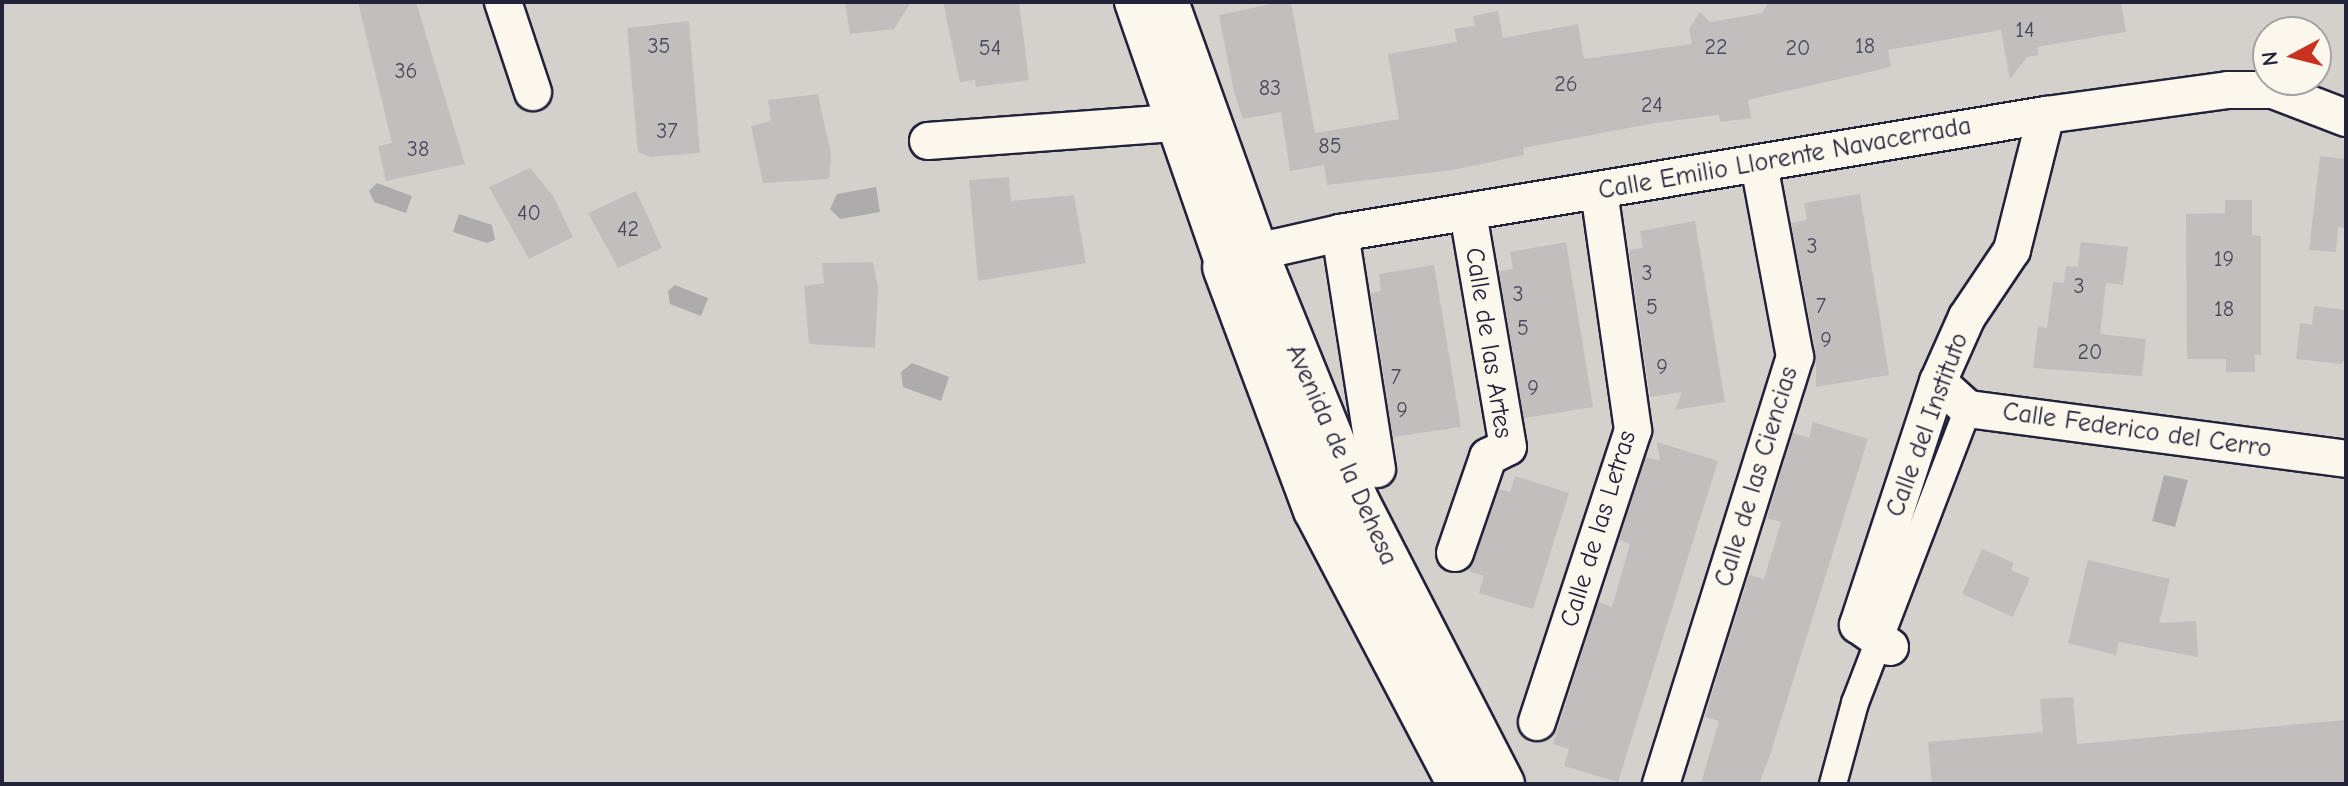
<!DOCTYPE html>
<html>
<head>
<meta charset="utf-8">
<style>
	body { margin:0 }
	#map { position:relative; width:2348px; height:786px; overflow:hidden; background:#f2eee5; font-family:"Comic Neue",sans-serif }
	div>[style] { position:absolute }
	.green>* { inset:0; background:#d4d1cc }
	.water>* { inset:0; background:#aeabad }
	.building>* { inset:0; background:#c2bebe }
	.roads { filter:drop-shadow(2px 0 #22223b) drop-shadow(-2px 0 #22223b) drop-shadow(0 2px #22223b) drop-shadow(0 -2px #22223b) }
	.pedestrian>* { height:26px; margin:-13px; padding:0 13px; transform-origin:13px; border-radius:13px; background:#fbf7ec }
	.minor>* { height:36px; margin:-18px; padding:0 18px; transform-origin:18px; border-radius:18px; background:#fbf7ec }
	.tertiary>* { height:44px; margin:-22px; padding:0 22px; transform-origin:22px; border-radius:22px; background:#fbf7ec }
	span { translate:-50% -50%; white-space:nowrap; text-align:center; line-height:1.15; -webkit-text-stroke:6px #fbf7ec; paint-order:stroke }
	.number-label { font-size:22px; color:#4a495c }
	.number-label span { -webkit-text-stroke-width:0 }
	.street-label { font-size:26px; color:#22223b }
	.frame { position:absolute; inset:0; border:4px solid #22223b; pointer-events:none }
	.north { position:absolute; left:2252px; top:16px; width:80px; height:80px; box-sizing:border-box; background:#fbf7ec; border:2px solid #a4a2a5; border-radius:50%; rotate:263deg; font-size:22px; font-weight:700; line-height:32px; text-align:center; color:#22223b }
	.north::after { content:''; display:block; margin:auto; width:28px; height:36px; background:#c8321e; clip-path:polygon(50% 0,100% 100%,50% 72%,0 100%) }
</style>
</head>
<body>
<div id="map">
	<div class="green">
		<i style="clip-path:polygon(evenodd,2px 2px,2346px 2px,2346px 784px,2px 784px,2px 2px,2268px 32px,2316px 32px,2316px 80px,2268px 80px,2268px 32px)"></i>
	</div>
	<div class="water">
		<i style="clip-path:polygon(377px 183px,412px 196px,406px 213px,374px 202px,369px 191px)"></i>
		<i style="clip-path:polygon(876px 187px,880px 212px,840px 219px,830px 209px,837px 194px)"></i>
		<i style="clip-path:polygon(459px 214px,492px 225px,495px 240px,487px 243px,453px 232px)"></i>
		<i style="clip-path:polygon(675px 285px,708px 298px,701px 316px,670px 304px,668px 291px)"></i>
		<i style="clip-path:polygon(912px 363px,949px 377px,941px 401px,903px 387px,901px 372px)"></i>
		<i style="clip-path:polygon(2164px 475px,2188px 480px,2175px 527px,2152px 521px)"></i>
	</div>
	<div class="building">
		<i style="clip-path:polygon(358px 2px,416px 2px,465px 164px,386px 181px,378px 146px,392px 143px)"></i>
		<i style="clip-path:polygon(845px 2px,911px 2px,894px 29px,850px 34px)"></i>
		<i style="clip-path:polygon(943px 2px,1019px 2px,1029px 80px,976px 87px,975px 80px,960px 82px)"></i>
		<i style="clip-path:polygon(1280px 2px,1291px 2px,1315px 133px,1399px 119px,1388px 54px,1457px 42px,1454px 29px,1475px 26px,1473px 16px,1498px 11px,1503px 38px,1578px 24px,1584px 59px,1692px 44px,1689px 29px,1700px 12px,1710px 22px,1762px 13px,1769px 2px,2121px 2px,2126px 32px,2037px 47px,2039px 55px,2027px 57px,2010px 79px,2001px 30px,1888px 50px,1891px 67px,1748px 100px,1751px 118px,1720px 122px,1719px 115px,1655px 123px,1523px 148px,1524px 155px,1453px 170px,1327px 185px,1324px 165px,1290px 171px,1281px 112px,1243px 119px,1234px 92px,1219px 15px)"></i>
		<i style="clip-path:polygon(689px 21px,700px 153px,650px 157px,638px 152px,627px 28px)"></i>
		<i style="clip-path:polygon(818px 94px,831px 154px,829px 179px,763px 183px,751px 126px,771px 121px,768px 100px)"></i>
		<i style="clip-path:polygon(2320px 156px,2346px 159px,2346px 228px,2338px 227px,2336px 252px,2309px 250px)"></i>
		<i style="clip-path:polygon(530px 168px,553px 196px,573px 237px,529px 259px,489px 187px)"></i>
		<i style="clip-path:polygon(1009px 177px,1011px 201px,1074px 195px,1086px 263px,978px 281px,969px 180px)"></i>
		<i style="clip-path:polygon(636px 191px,662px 248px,618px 268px,588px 213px)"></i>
		<i style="clip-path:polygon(1860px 194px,1889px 375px,1816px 387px,1816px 353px,1791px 223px,1807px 220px,1804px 203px)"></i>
		<i style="clip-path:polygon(2225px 200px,2252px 200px,2252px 235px,2261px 236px,2261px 355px,2255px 354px,2255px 372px,2226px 372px,2226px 359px,2187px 359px,2186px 214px,2225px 213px)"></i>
		<i style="clip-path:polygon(1695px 221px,1725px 402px,1675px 410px,1682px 392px,1650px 397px,1629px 250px,1643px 248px,1640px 231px)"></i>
		<i style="clip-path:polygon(1566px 242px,1593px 407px,1524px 418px,1499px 271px,1513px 269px,1510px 252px)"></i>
		<i style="clip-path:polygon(2081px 242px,2128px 247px,2123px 285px,2106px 283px,2100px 334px,2146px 339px,2142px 376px,2033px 368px,2038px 326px,2047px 328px,2053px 282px,2064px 283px,2066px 266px,2078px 267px)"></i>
		<i style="clip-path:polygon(873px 262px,878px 288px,875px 348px,809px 344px,804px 286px,824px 283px,822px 263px)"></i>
		<i style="clip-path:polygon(1434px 265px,1461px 427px,1393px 437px,1371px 293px,1381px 291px,1379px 274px)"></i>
		<i style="clip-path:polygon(2314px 306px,2346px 310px,2346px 357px,2341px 364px,2296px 359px,2300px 323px,2312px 325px)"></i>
		<i style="clip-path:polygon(1813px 422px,1868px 439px,1770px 755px,1759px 784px,1701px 784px,1719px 721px,1705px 717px,1722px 661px,1749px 575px,1764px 579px,1781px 522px,1767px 518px,1793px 433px,1809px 438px)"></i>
		<i style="clip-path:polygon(1657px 442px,1718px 461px,1618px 782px,1564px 766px,1569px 749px,1553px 744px,1598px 602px,1612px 607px,1630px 544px,1619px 540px,1646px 457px,1660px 461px)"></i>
		<i style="clip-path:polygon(1515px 476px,1569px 493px,1533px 609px,1479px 593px,1484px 576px,1468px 571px,1499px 489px,1510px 492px)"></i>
		<i style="clip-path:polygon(1982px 549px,2014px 563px,2011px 570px,2030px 578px,2013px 617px,1962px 594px)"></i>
		<i style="clip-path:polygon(2088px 560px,2170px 579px,2159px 623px,2196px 621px,2198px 657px,2119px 642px,2116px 655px,2068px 643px)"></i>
		<i style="clip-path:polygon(2073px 697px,2077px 744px,2346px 720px,2346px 784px,1932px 784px,1928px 742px,2043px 732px,2040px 699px)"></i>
	</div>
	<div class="roads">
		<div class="pedestrian">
			<i style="left:1833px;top:784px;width:84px;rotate:-74.8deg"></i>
			<i style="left:1855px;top:703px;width:315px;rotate:-69deg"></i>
		</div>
		<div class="minor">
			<i style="left:503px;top:2px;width:95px;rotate:71.6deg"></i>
			<i style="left:1133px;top:2px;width:281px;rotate:70.9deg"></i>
			<i style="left:1225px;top:267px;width:53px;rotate:-21.2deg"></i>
			<i style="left:1274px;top:248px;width:68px;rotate:-12.8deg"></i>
			<i style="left:1340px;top:233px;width:716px;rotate:-9.49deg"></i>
			<i style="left:2046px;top:115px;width:184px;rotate:-7.8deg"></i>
			<i style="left:2228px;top:90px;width:45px"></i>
			<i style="left:2273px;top:90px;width:78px;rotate:21deg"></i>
			<i style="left:928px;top:141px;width:246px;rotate:-4.2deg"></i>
			<i style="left:1173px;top:123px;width:23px;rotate:-15deg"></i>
			<i style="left:1340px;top:233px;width:239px;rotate:81.1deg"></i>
			<i style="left:1938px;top:382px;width:40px;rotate:42deg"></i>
			<i style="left:1968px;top:409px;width:381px;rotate:7.5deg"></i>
			<i style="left:1455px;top:553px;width:102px;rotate:-71deg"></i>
			<i style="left:1488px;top:457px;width:22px;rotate:-27deg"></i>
			<i style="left:1508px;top:447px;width:237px;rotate:-99.7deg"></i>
			<i style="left:1890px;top:647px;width:39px;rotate:-145deg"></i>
			<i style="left:1858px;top:625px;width:256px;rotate:-71.8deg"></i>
			<i style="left:1938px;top:382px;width:71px;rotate:-66deg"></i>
			<i style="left:1967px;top:317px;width:81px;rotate:-56.1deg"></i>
			<i style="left:2012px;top:250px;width:139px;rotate:-75.9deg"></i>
			<i style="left:1537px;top:722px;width:307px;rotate:-71.8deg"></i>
			<i style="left:1633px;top:430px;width:242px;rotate:-98.1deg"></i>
			<i style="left:1661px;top:784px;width:448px;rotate:-72.6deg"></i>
			<i style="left:1795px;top:357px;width:195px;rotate:-100.6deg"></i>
		</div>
		<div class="tertiary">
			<i style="left:1166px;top:2px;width:268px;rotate:70.3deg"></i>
			<i style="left:1256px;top:254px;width:263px;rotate:67.9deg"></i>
			<i style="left:1355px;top:498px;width:322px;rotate:62.8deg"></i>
			<i style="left:1225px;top:267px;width:259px;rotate:69.5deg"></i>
			<i style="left:1316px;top:510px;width:310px;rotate:62.3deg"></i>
		</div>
	</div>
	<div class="number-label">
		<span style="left:2025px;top:31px">14</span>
		<span style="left:659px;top:47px">35</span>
		<span style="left:1865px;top:47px">18</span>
		<span style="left:1716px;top:48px">22</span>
		<span style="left:990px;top:49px">54</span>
		<span style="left:1798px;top:49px">20</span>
		<span style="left:406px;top:72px">36</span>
		<span style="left:1566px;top:85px">26</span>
		<span style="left:1270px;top:89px">83</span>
		<span style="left:1652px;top:106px">24</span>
		<span style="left:667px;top:132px">37</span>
		<span style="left:1330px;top:147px">85</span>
		<span style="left:418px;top:150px">38</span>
		<span style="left:529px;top:214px">40</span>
		<span style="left:628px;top:230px">42</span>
		<span style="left:1812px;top:247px">3</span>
		<span style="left:2224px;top:260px">19</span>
		<span style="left:1647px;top:274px">3</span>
		<span style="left:2079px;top:287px">3</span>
		<span style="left:1518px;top:295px">3</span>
		<span style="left:1821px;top:307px">7</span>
		<span style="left:1652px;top:308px">5</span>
		<span style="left:2224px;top:310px">18</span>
		<span style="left:1523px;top:329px">5</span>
		<span style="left:1826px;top:341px">9</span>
		<span style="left:2090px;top:353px">20</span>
		<span style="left:1662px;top:368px">9</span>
		<span style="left:1396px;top:378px">7</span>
		<span style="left:1533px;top:389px">9</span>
		<span style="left:1402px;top:411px">9</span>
	</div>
	<div class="street-label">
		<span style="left:1785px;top:159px;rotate:-10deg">Calle Emilio Llorente Navacerrada</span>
		<span style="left:1488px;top:343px;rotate:81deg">Calle de las Artes</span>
		<span style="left:1928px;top:425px;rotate:-70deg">Calle del Instituto</span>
		<span style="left:2137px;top:431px;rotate:8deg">Calle Federico del Cerro</span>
		<span style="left:1341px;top:455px;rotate:66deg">Avenida de la Dehesa</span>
		<span style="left:1757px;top:477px;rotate:-73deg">Calle de las Ciencias</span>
		<span style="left:1599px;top:529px;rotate:-73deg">Calle de las Letras</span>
	</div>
	<div class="frame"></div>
	<div class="north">N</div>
</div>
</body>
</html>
